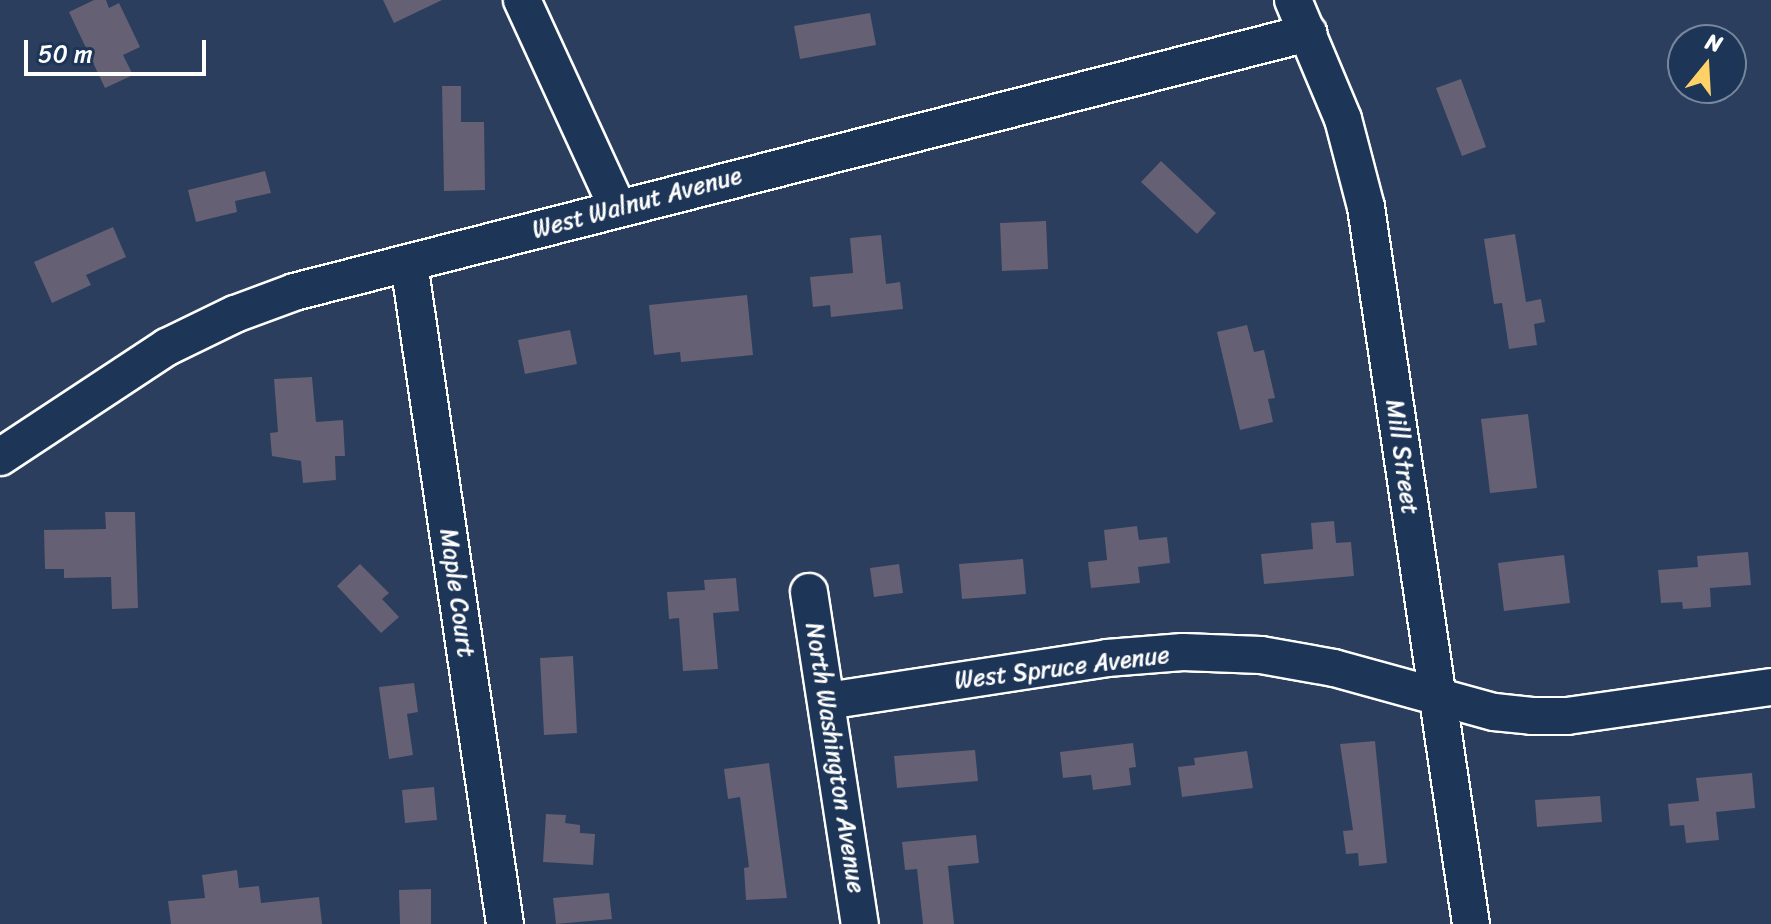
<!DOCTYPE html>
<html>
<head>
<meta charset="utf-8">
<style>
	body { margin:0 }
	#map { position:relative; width:1771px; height:924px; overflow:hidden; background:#2b3e5d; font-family:Sriracha,sans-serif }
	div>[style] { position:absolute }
	.building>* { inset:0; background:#656073 }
	.roads { filter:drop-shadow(2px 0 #fff) drop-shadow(-2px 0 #fff) drop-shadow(0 2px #fff) drop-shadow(0 -2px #fff) }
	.minor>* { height:36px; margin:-18px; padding:0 18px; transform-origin:18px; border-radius:18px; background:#1d3557 }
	span { translate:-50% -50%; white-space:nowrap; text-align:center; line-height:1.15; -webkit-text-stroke:6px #1d3557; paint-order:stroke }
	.street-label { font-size:24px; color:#fff }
	.north { position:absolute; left:1667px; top:24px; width:80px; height:80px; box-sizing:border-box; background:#1d3557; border:2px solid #77869a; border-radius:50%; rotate:18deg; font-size:22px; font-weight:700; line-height:32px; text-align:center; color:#fff }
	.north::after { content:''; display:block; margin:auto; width:28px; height:36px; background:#ffd166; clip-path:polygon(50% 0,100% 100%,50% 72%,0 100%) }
	.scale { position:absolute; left:24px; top:40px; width:182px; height:36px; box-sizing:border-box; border:4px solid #fff; border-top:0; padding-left:10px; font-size:24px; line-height:28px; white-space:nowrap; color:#fff; -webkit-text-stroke:6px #1d3557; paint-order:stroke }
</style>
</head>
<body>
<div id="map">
	<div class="building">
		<i style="clip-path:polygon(94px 0,106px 0,109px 8px,119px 3px,140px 47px,123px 55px,133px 75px,105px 88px,69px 12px)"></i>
		<i style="clip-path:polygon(383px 0,442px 0,394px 23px)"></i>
		<i style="clip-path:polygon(870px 13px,876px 45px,800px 59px,794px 26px)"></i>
		<i style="clip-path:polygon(1461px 79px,1486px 147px,1462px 156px,1436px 88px)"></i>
		<i style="clip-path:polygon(442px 86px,461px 86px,461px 122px,484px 122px,485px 190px,444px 191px)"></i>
		<i style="clip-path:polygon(1161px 161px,1216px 213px,1197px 234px,1141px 182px)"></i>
		<i style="clip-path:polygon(265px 171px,271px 193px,235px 201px,237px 212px,196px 222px,188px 190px)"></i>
		<i style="clip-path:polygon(1046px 221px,1048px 269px,1002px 271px,1000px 223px)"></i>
		<i style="clip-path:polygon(113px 227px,126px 257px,86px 275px,91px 285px,52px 303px,34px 262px)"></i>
		<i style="clip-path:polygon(1515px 234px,1526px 302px,1541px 299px,1545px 322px,1534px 324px,1537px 345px,1509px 349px,1502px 303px,1494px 304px,1484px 239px)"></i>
		<i style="clip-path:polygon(881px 235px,886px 284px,900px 282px,903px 309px,831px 317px,830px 305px,813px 307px,810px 277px,853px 273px,850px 238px)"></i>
		<i style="clip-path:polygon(747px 295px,753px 355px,681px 362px,680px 352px,654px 355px,649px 305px)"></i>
		<i style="clip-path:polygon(1247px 325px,1254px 352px,1264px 350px,1275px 398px,1268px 399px,1273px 422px,1240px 430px,1217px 332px)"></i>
		<i style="clip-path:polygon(570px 330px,577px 364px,525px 374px,518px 340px)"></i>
		<i style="clip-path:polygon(312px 377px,316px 422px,343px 420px,345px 456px,335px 456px,336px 480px,303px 483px,301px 461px,272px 456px,270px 433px,278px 432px,274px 379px)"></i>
		<i style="clip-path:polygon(1528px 414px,1537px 488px,1490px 493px,1481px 419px)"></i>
		<i style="clip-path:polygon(105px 512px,135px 512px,138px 608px,112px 609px,111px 577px,64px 578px,64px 569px,45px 569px,44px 530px,106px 529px)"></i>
		<i style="clip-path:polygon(1334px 521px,1336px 543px,1351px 542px,1354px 576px,1264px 584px,1261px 554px,1313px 549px,1311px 523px)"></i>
		<i style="clip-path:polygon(1137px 526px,1139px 540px,1167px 537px,1170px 563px,1138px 567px,1140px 583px,1091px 588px,1088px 562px,1107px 560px,1104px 530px)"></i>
		<i style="clip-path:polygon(1748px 552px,1751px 585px,1710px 588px,1711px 607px,1683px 609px,1682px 602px,1661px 603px,1658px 570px,1698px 567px,1697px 556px)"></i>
		<i style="clip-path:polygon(1564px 555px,1570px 603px,1504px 611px,1498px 563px)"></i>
		<i style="clip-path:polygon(1023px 559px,1026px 594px,962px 599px,959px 564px)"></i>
		<i style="clip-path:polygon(360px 564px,389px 593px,382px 599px,399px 617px,381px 633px,337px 586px)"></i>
		<i style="clip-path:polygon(899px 564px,903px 593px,874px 597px,870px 568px)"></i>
		<i style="clip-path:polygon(736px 578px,739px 611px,713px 613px,718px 669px,683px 671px,679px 618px,669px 619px,667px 592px,705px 590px,704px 580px)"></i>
		<i style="clip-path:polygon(573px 656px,577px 733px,544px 735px,540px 658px)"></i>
		<i style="clip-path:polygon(414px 683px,418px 712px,407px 714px,413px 755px,389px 759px,379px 687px)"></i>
		<i style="clip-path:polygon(1375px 741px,1387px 863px,1359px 866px,1358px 853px,1346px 854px,1343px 831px,1353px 830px,1340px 744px)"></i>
		<i style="clip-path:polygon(1133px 743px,1136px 767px,1129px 768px,1131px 785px,1093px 790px,1091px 775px,1063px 778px,1060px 752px)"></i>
		<i style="clip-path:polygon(975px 750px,978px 781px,897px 788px,894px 756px)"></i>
		<i style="clip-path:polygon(1247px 751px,1253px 788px,1182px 797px,1178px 767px,1195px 765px,1194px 758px)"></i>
		<i style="clip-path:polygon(769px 763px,787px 898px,746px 900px,744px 868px,749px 867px,740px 797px,728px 799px,724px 769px)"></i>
		<i style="clip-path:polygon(1752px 773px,1755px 808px,1716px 812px,1719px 840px,1686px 843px,1684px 825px,1670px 826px,1668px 804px,1699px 801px,1696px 778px)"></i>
		<i style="clip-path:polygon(434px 787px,437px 820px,405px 823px,402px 790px)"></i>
		<i style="clip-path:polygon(1600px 796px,1602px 822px,1537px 827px,1535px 800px)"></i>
		<i style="clip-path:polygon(546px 814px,566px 815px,565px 823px,580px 825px,580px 833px,595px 834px,593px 865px,543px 862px)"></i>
		<i style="clip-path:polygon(976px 835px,979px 863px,948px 866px,954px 924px,923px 924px,917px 869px,905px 870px,902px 842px)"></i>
		<i style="clip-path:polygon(237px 870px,239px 888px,259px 886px,261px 903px,319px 897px,322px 924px,171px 924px,168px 901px,205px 898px,202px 875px)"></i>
		<i style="clip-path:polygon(431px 889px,431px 924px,400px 924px,399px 890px)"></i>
		<i style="clip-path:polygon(609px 893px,612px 919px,556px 924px,553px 898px)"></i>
	</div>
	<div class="roads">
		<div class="minor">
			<i style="left:522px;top:0;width:228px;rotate:65.3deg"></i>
			<i style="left:1293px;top:0;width:129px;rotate:67.2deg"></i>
			<i style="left:1343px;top:119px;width:91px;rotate:75.4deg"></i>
			<i style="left:1366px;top:207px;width:725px;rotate:81.67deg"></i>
			<i style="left:409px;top:263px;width:668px;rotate:81.74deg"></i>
			<i style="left:0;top:457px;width:200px;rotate:-33.4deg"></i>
			<i style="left:167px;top:347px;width:76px;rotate:-25.9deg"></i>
			<i style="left:235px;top:314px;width:63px;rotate:-20.4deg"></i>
			<i style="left:294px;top:292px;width:1047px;rotate:-14.33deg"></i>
			<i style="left:809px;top:592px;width:336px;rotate:81.3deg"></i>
			<i style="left:827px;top:701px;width:283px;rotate:-8.7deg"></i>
			<i style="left:1107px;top:658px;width:76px;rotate:-4.5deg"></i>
			<i style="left:1183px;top:652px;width:78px;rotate:2.2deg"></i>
			<i style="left:1261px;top:655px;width:74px;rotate:10.1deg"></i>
			<i style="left:1334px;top:668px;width:166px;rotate:15.4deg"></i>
			<i style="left:1494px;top:712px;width:38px;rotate:6deg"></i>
			<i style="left:1532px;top:716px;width:35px"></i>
			<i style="left:1567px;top:716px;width:206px;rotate:-8.1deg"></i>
		</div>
	</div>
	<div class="street-label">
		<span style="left:637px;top:203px;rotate:-15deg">West Walnut Avenue</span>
		<span style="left:1402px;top:457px;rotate:82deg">Mill Street</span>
		<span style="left:457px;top:593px;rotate:82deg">Maple Court</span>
		<span style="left:1062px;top:668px;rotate:-7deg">West Spruce Avenue</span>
		<span style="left:835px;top:758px;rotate:81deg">North Washington Avenue</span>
	</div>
	<div class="north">N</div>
	<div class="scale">50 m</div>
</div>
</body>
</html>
